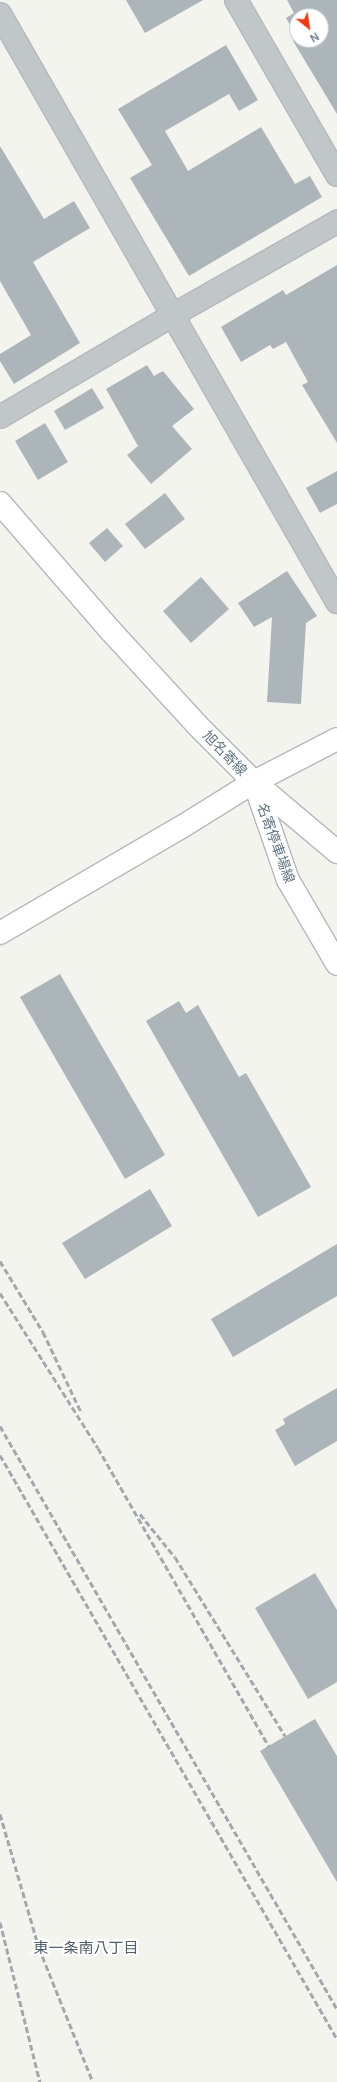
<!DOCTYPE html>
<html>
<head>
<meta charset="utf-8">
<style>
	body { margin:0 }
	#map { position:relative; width:337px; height:2082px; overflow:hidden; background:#f4f4ef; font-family:Manrope,"Noto Sans JP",sans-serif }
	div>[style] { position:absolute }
	.building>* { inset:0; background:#acb5b9 }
	.roads { filter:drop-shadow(1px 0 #b4b9bc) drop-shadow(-1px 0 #b4b9bc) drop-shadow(0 1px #b4b9bc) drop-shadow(0 -1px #b4b9bc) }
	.minor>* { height:22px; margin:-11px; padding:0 11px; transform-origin:11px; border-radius:11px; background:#c1c6c9 }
	.major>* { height:22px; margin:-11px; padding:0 11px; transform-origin:11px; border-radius:11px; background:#fff }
	.rail>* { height:3px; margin-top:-1.5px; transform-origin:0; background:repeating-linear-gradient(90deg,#a1a9ae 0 6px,transparent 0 9px) }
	span { translate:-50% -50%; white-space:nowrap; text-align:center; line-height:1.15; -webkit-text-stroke:4px #fff; paint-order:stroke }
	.street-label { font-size:14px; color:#607684 }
	.neighbourhood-label { font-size:15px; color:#4f5e68 }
	.north { position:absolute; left:289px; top:8px; width:40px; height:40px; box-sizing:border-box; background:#fff; border:1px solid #bfc8ce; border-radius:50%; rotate:150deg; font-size:11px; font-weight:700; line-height:16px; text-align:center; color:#607684 }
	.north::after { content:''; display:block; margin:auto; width:14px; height:18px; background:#f23711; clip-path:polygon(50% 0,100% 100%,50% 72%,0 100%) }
</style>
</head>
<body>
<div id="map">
	<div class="building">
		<i style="clip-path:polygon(126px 0,203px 0,145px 33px)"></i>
		<i style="clip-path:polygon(287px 0,337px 0,337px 114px,293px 41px,297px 39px,297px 40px,321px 40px,321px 16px,297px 16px,297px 37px,286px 18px,294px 13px)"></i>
		<i style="clip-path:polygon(226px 45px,258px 100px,239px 111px,229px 94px,165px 131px,188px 171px,261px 127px,295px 184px,310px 176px,322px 197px,189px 276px,130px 178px,152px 165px,118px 109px)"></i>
		<i style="clip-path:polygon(0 146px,44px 219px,74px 201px,90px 228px,33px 262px,80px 343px,14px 384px,0 361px,0 354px,31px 335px,0 281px)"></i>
		<i style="clip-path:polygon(337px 265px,337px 443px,302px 385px,308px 382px,286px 342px,273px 349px,270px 345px,241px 362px,221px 327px,283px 290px,286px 295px)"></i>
		<i style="clip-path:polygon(147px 365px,154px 376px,163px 371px,194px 409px,172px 426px,192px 449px,151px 484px,127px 455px,138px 446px,106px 389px)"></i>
		<i style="clip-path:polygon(92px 388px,104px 408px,65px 430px,54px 411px)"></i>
		<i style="clip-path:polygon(45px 423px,68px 462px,38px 480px,15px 441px)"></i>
		<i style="clip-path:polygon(337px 471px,337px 504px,320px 513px,306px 488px)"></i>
		<i style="clip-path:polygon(165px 493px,185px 519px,145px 549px,125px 524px)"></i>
		<i style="clip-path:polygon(107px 528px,123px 546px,105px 562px,89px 543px)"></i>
		<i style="clip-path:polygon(287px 571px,317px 616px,306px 623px,301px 704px,267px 702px,272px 617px,254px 627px,238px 603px)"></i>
		<i style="clip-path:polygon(201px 577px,229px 609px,191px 643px,163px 611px)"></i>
		<i style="clip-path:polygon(60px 974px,165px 1155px,125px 1179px,20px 997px)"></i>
		<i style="clip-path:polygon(179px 1001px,186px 1013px,198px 1005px,239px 1077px,246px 1073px,311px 1187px,258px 1217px,146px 1021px)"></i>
		<i style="clip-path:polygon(150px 1189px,172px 1226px,85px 1279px,62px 1243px)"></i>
		<i style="clip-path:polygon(337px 1244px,337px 1296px,233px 1357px,211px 1319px)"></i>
		<i style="clip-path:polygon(337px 1388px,337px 1441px,295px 1466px,275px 1430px,285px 1424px,283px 1419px)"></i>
		<i style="clip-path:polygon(315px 1573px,337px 1610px,337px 1682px,308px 1699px,255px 1608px)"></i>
		<i style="clip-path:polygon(315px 1719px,337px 1756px,337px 1882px,260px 1751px)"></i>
	</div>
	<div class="roads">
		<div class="minor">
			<i style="left:236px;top:0;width:202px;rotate:60deg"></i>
			<i style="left:0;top:14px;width:678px;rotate:60.18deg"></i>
			<i style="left:0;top:417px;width:201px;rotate:-30.5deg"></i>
			<i style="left:173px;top:315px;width:189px;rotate:-29.6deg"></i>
		</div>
		<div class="major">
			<i style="left:0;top:503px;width:169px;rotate:49.1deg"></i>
			<i style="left:111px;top:631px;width:127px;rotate:47.5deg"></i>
			<i style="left:197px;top:725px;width:81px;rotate:45deg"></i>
			<i style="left:254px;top:782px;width:109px;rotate:40.1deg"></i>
			<i style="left:254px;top:782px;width:104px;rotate:70.9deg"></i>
			<i style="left:288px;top:880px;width:97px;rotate:59.7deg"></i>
			<i style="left:0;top:933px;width:208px;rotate:-30.3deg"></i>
			<i style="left:180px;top:828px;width:87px;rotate:-31.9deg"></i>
			<i style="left:254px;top:782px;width:93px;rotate:-27.4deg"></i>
		</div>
	</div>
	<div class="rail">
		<i style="left:0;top:1261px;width:83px;rotate:58.8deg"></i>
		<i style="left:43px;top:1332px;width:89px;rotate:64.6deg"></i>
		<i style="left:0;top:1293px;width:183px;rotate:57.7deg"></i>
		<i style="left:98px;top:1448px;width:344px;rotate:60.2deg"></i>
		<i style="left:0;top:1426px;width:673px;rotate:59.97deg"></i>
		<i style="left:0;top:1455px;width:674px;rotate:60.01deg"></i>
		<i style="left:140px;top:1514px;width:55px;rotate:50.9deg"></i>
		<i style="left:175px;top:1557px;width:210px;rotate:58.4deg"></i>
		<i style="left:0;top:1814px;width:140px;rotate:73.8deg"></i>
		<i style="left:39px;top:1948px;width:144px;rotate:68.1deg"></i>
		<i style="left:0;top:1922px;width:165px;rotate:76deg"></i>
	</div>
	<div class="street-label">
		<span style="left:225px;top:753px;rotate:46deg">旭名寄線</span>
		<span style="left:276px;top:843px;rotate:70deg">名寄停車場線</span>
	</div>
	<div class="neighbourhood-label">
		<span style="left:86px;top:1948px">東一条南八丁目</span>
	</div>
	<div class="north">N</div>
</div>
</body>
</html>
